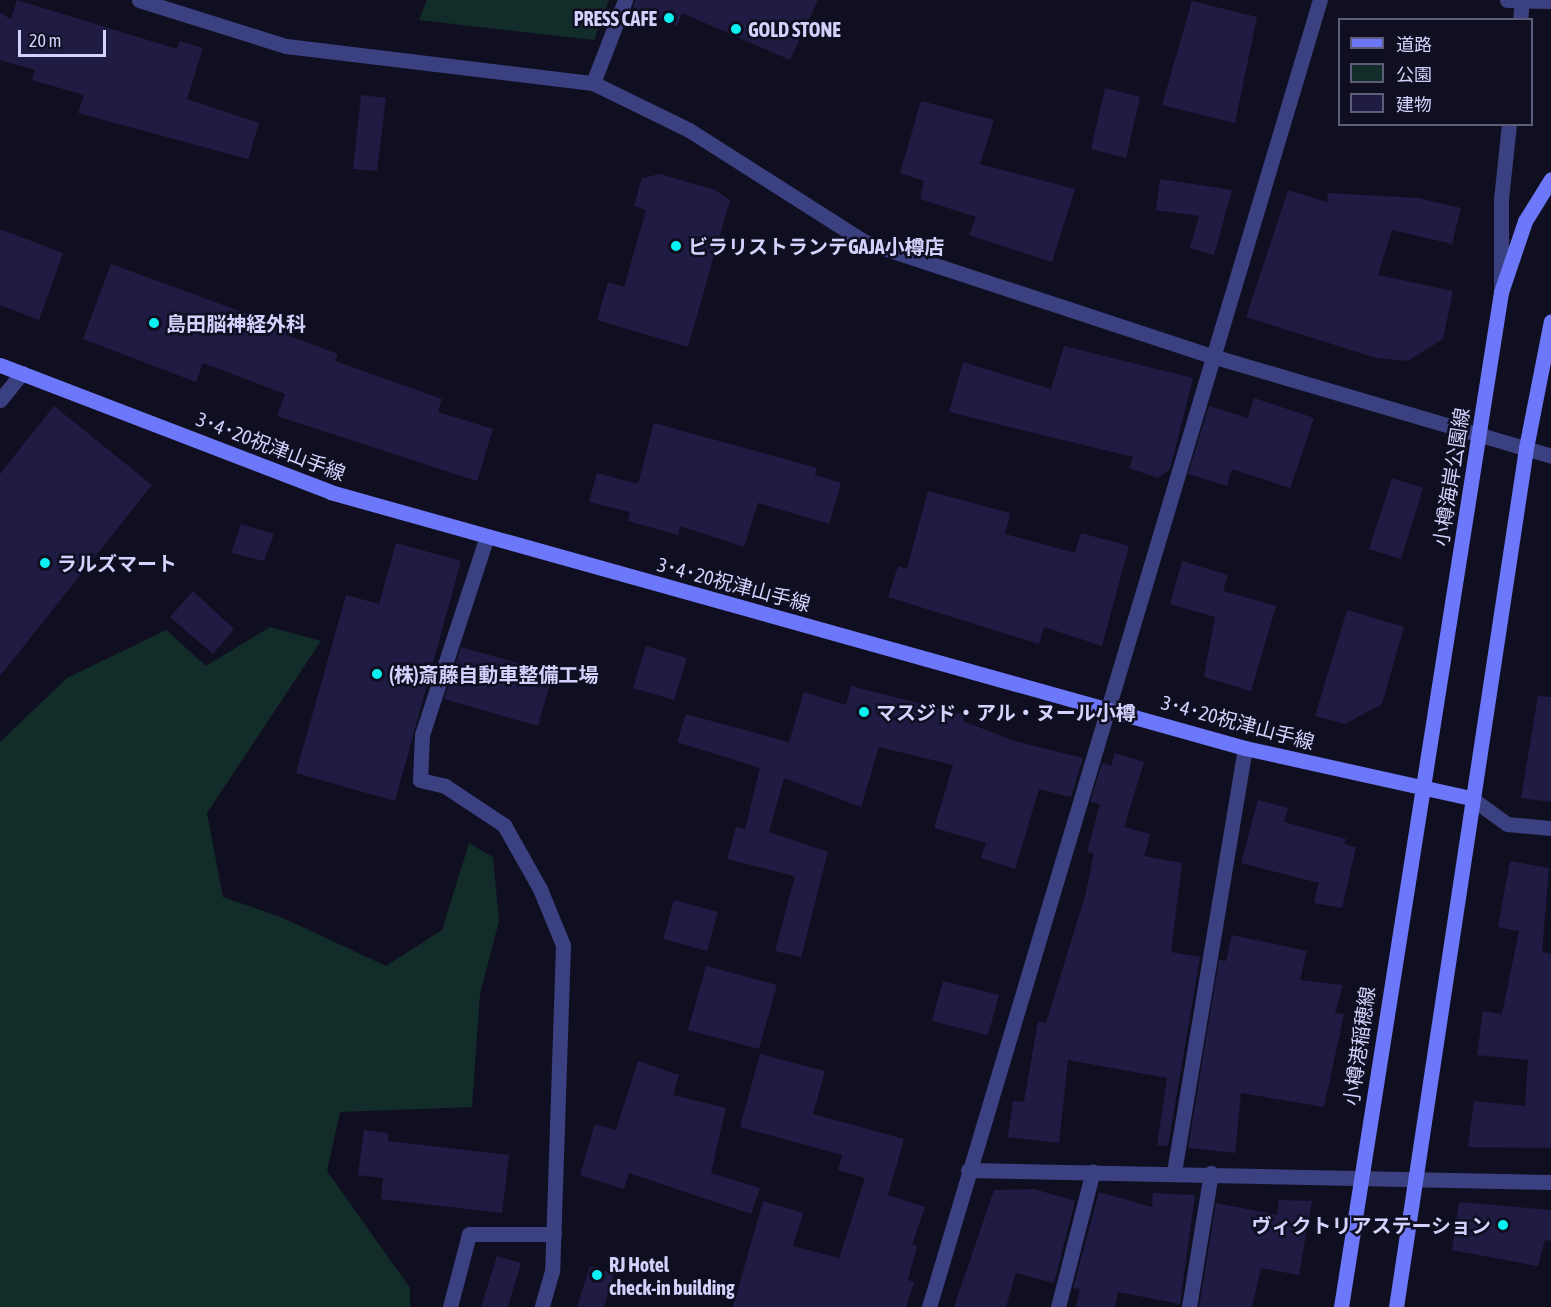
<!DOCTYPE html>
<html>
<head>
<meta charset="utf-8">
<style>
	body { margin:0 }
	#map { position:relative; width:1551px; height:1307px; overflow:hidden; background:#100f22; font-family:"Asap Condensed","Noto Sans JP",sans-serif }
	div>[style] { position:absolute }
	.green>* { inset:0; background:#122c29 }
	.building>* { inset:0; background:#1f1b43 }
	.service>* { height:15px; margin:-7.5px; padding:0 7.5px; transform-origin:7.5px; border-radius:7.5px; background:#3b4080 }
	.minor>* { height:15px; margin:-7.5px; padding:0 7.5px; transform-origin:7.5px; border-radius:7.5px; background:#3b4080 }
	.tertiary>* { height:15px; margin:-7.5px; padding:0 7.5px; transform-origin:7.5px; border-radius:7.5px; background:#3b4080 }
	.secondary>* { height:15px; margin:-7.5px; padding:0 7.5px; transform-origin:7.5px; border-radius:7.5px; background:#6d77f9 }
	.dots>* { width:16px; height:16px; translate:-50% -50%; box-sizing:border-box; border:3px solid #100f22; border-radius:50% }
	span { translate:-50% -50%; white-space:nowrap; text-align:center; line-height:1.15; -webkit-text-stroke:5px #100f22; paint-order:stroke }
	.poi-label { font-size:20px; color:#d2d2fd; font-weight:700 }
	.right { translate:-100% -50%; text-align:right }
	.left { translate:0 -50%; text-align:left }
	.street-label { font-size:20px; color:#d2d2fd }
	.legend { position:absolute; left:1338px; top:18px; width:195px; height:108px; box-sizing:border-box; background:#100f22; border:2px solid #5e5d7a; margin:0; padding:8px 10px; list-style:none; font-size:18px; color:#d2d2fd }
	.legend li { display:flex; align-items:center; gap:12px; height:30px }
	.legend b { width:30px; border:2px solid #5e5d7a }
	.scale { position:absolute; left:18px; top:30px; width:88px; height:27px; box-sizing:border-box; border:3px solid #d2d2fd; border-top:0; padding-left:8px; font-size:18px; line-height:21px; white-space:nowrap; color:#d2d2fd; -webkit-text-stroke:4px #100f22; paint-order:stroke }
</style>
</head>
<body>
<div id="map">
	<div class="green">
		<i style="clip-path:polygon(427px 0,609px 0,594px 40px,419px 20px)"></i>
		<i style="clip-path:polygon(270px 627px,321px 641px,207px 813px,223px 897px,283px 918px,386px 966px,442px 930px,469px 843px,493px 857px,499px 921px,480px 994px,472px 1107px,340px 1112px,327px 1171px,410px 1288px,410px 1307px,0 1307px,0 742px,67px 678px,166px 630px,206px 666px)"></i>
	</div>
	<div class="building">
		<i style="clip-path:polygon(17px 0,177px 49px,180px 41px,203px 48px,187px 99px,259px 123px,248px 159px,78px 113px,84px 95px,32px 80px,35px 70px,0 60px,0 13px,11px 19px)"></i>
		<i style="clip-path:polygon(635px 0,818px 0,790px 60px,682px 13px,677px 26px,633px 7px)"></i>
		<i style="clip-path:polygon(1192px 1px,1257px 17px,1235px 123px,1162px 105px)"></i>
		<i style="clip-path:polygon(1105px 88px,1140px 97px,1126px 158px,1091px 149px)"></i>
		<i style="clip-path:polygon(361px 95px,386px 98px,377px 171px,353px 169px)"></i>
		<i style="clip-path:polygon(921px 101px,994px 120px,980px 164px,1075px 189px,1052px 262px,969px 235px,976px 217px,920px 199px,924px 181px,900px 173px)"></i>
		<i style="clip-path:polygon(660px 174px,715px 190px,730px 200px,688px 347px,597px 320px,608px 282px,624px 287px,646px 210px,634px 206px,642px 178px)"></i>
		<i style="clip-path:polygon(1160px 179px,1232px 190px,1214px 255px,1190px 248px,1199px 216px,1156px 210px)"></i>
		<i style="clip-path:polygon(1288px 190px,1327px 202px,1328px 193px,1418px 198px,1461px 208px,1452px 244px,1392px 230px,1378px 275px,1453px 291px,1443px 339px,1408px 361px,1376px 358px,1246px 317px)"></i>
		<i style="clip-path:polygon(0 229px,63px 253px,39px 320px,0 305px)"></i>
		<i style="clip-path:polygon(111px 264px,289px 329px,287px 335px,338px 354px,335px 361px,442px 399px,438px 412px,493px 429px,477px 481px,277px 416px,285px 394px,203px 363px,196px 382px,83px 339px)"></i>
		<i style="clip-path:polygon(1064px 346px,1193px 378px,1170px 469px,1158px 478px,1129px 468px,1133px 457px,949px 412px,963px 362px,1051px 389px)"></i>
		<i style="clip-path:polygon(1254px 398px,1314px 418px,1290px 488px,1232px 469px,1227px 486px,1188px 474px,1209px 406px,1248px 418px)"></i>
		<i style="clip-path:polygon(54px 406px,152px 485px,0 676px,0 474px)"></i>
		<i style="clip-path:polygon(654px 423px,817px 468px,815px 475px,841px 483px,829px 524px,758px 503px,744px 547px,680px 526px,678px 535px,628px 521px,630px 512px,589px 502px,597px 473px,638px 484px)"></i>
		<i style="clip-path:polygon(1392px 478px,1423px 488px,1401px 559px,1369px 549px)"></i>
		<i style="clip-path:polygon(928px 491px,1010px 513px,1005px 534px,1075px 553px,1081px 533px,1129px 546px,1102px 646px,1044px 627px,1039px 644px,888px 597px,898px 566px,907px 569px)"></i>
		<i style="clip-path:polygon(241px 524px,274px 534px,264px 561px,231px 553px)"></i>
		<i style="clip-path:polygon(396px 543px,461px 561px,395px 801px,296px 773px,346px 595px,379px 604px)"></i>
		<i style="clip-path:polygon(1182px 561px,1228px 575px,1223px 591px,1276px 606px,1251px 691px,1204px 677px,1215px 617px,1170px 604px)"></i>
		<i style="clip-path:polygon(193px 591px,234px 629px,213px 654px,170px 617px)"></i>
		<i style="clip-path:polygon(1347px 610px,1404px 627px,1382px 704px,1345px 724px,1315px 716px)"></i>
		<i style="clip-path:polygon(646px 646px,687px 658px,674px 700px,633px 688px)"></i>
		<i style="clip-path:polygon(461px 647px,553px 673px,538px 726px,444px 699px)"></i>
		<i style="clip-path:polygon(851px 686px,965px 715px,963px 721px,1014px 741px,1083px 758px,1071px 797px,1039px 789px,1015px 869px,981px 858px,986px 843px,934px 828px,953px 765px,879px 747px,861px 807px,784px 778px,769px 832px,828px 852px,801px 957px,775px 951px,795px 876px,727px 859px,736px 827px,745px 829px,760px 768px,677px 742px,686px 714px,789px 742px,804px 692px,846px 705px)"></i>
		<i style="clip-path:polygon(1538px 696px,1551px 697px,1551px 802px,1521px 798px)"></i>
		<i style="clip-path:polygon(1115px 753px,1144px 762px,1124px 827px,1150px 834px,1144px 856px,1182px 863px,1171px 952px,1200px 957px,1168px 1146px,1157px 1145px,1167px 1078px,1068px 1060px,1059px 1143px,1008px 1137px,1013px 1101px,1024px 1102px,1038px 1021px,1046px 1023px,1085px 896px,1094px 854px,1087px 852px,1100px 804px,1090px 802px,1102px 763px,1111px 766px)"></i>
		<i style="clip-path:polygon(1258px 800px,1288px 808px,1284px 822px,1346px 839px,1344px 844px,1356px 847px,1342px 908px,1314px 903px,1319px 883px,1241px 863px)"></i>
		<i style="clip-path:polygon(1510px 861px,1549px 868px,1542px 952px,1551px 954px,1551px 1148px,1468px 1147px,1474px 1101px,1525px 1106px,1528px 1060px,1477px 1055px,1483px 1011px,1502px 1014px,1519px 931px,1498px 927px)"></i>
		<i style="clip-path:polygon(674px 900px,718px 912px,707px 951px,663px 939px)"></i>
		<i style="clip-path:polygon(1232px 935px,1307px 951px,1300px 980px,1343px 985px,1335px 1013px,1344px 1014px,1324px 1107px,1241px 1093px,1235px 1153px,1188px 1148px,1219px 960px,1226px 961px)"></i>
		<i style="clip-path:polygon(706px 966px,777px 985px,759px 1049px,688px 1030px)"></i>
		<i style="clip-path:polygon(943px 981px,999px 995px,988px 1035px,932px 1021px)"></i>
		<i style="clip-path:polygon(760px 1054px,825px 1071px,813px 1114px,904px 1139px,888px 1195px,925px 1207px,912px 1245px,917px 1246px,908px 1280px,914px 1282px,906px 1307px,733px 1307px,763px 1201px,803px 1213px,793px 1246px,839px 1258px,865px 1178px,838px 1170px,842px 1155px,740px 1127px)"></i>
		<i style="clip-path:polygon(638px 1061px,679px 1075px,673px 1095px,726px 1108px,711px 1173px,760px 1188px,751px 1214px,629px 1173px,624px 1189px,580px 1175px,595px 1124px,616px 1130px)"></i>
		<i style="clip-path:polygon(364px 1130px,388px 1133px,388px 1141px,509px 1155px,502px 1213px,381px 1199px,383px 1178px,358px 1175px)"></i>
		<i style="clip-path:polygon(1034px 1189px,1075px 1201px,1054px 1283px,1016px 1273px,1006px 1307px,954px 1307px,994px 1190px)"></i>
		<i style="clip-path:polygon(1099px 1192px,1152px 1207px,1153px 1193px,1195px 1195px,1180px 1304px,1118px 1292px,1115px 1307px,1076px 1307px,1080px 1289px,1073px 1288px)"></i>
		<i style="clip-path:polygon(1279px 1200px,1312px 1201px,1299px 1275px,1261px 1268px,1252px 1307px,1199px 1307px,1216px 1203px,1277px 1215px)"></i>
		<i style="clip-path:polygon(1459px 1202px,1551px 1210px,1551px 1241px,1545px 1240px,1538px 1266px,1452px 1250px)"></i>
		<i style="clip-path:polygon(497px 1256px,521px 1263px,508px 1307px,481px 1307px)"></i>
		<i style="clip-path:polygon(590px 1266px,614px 1274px,604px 1307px,577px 1307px)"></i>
	</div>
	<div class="service">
		<i style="left:487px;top:536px;width:209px;rotate:108.1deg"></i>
		<i style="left:422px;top:735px;width:45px;rotate:92.5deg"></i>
		<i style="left:420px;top:780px;width:26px;rotate:13deg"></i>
		<i style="left:445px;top:786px;width:71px;rotate:33.5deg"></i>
		<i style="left:504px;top:825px;width:73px;rotate:60.6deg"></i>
		<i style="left:540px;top:889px;width:61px;rotate:67.7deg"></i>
		<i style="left:563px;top:945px;width:326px;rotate:91.9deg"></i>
		<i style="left:552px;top:1271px;width:37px;rotate:106deg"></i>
		<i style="left:450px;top:1307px;width:75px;rotate:-75.4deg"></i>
		<i style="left:469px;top:1234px;width:85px"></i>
	</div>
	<div class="minor">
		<i style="left:1520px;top:20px;width:18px;rotate:-84deg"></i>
		<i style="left:593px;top:83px;width:89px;rotate:-68.9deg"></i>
		<i style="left:1501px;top:286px;width:87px;rotate:-90deg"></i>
		<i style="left:1501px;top:199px;width:75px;rotate:-83.9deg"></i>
		<i style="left:0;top:400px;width:35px;rotate:-51deg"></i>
		<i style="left:1471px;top:798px;width:44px;rotate:35.8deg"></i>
		<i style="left:1507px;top:824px;width:44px;rotate:5.2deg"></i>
		<i style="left:968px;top:1170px;width:583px;rotate:1.18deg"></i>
		<i style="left:1174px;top:1172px;width:430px;rotate:-80.5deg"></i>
		<i style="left:929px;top:1307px;width:1364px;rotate:-73.35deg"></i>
		<i style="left:1058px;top:1307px;width:140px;rotate:-75.6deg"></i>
		<i style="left:1189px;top:1307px;width:136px;rotate:-80.7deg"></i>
	</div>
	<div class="tertiary">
		<i style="left:139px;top:0;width:154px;rotate:17.4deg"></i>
		<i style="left:286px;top:46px;width:309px;rotate:6.9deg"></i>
		<i style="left:593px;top:83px;width:107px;rotate:26.1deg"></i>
		<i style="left:689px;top:130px;width:209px;rotate:32.5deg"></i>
		<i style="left:865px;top:242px;width:365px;rotate:18.2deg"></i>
		<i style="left:1212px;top:356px;width:353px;rotate:16.4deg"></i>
		<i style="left:1507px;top:0;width:44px;rotate:1.3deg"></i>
	</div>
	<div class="secondary">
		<i style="left:0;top:365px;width:354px;rotate:21deg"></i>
		<i style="left:330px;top:492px;width:950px;rotate:15.63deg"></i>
		<i style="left:1245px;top:748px;width:231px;rotate:12.5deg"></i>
		<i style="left:1341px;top:1307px;width:1028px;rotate:-81.04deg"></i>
		<i style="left:1501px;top:292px;width:75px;rotate:-71.3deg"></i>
		<i style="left:1525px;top:221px;width:49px;rotate:-58.2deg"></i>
		<i style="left:1396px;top:1307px;width:869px;rotate:-81.39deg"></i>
		<i style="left:1526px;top:448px;width:129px;rotate:-78.9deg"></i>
	</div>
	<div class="dots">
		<i style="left:669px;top:18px;background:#09f2f2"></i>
		<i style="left:736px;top:29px;background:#09f2f2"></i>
		<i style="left:676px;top:246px;background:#09f2f2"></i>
		<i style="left:154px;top:323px;background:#09f2f2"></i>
		<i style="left:45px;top:563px;background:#09f2f2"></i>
		<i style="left:377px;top:674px;background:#09f2f2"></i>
		<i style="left:864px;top:712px;background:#09f2f2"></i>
		<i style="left:1503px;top:1225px;background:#09f2f2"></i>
		<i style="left:597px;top:1275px;background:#09f2f2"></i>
	</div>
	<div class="poi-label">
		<span class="right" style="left:657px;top:18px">PRESS CAFE</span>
		<span class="left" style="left:748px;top:29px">GOLD STONE</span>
		<span class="left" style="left:688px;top:246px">ビラリストランテGAJA小樽店</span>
		<span class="left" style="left:166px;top:323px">島田脳神経外科</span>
		<span class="left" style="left:57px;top:563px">ラルズマート</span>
		<span class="left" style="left:389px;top:674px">(株)斎藤自動車整備工場</span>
		<span class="left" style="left:876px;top:712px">マスジド・アル・ヌール小樽</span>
		<span class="right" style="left:1491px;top:1225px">ヴィクトリアステーション</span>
		<span class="left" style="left:609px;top:1276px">RJ Hotel<br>check-in building</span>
	</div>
	<div class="street-label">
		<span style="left:271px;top:446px;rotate:21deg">3･4･20祝津山手線</span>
		<span style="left:1451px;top:477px;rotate:-81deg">小樽海岸公園線</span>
		<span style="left:734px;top:584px;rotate:15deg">3･4･20祝津山手線</span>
		<span style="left:1238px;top:722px;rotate:15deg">3･4･20祝津山手線</span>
		<span style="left:1359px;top:1046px;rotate:-82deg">小樽港稲穂線</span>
	</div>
	<ul class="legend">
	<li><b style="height:8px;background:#6d77f9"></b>道路</li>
	<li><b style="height:16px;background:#122c29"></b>公園</li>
	<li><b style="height:16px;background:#1f1b43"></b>建物</li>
	</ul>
	<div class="scale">20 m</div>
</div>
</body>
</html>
